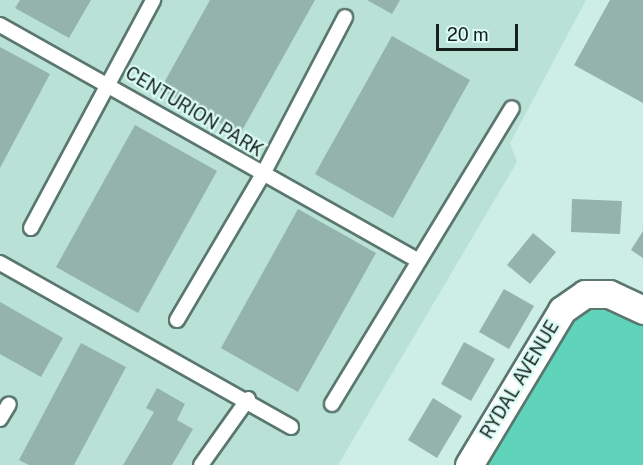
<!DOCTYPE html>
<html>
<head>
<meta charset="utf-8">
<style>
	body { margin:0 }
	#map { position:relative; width:643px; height:465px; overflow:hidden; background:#cdeee5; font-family:"Public Sans",sans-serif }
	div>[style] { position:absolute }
	.built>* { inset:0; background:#b9e1d6 }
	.green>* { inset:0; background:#60d4ba }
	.building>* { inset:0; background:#94b3aa }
	.roads { filter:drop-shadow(2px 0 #5a776f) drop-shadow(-2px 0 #5a776f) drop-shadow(0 2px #5a776f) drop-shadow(0 -2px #5a776f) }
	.lane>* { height:14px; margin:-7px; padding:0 7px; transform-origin:7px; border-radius:7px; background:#fff }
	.street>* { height:27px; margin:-13.5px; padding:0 13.5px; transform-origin:13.5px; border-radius:13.5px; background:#fff }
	span { translate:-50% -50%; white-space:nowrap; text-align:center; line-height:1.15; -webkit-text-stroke:4.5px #dafbf2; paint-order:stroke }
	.street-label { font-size:18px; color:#15201d }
	.scale { position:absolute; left:436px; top:24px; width:82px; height:27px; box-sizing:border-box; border:3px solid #15201d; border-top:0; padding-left:8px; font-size:18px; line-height:21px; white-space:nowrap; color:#15201d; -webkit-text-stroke:4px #dafbf2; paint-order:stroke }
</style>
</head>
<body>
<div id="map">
	<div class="built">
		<i style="clip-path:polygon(0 0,586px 0,510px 143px,517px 162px,338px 465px,0 465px)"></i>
	</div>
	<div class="green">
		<i style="clip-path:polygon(608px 304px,643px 322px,643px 465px,483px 465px,571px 318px,590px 305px)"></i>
	</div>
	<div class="building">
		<i style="clip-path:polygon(20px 0,91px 0,69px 38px,15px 8px)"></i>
		<i style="clip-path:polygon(210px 0,315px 0,240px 134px,160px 90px)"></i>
		<i style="clip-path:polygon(367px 0,400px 0,392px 14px)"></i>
		<i style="clip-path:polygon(610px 0,643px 0,643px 103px,574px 65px)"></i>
		<i style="clip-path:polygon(392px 36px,470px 80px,393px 218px,315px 174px)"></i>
		<i style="clip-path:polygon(0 47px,50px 74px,0 168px)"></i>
		<i style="clip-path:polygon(135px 125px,217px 171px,138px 313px,56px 267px)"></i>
		<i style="clip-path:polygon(572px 199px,622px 201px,620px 234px,571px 232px)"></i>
		<i style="clip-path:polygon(298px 209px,376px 253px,298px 392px,221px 348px)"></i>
		<i style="clip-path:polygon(643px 231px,643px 258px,631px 250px)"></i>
		<i style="clip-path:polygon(533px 233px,556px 252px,530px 284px,507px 265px)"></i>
		<i style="clip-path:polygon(504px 289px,534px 306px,509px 349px,479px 332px)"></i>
		<i style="clip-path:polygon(0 302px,63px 338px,41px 377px,0 354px)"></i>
		<i style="clip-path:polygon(464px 342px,495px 359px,471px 401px,441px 384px)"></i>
		<i style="clip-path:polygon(81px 343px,126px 367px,74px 465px,29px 465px,19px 460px)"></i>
		<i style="clip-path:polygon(157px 388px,185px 404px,177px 420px,193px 429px,172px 465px,123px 465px,154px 412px,146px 408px)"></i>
		<i style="clip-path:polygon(433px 398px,462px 416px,437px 458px,408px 440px)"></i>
	</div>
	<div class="roads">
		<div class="lane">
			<i style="left:0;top:25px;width:477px;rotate:29.4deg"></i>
			<i style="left:31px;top:228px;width:259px;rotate:-61.8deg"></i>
			<i style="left:0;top:263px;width:334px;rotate:29.4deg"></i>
			<i style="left:177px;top:320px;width:169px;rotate:-59.5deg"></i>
			<i style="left:263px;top:174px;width:177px;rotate:-62.4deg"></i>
			<i style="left:332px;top:404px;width:346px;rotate:-58.7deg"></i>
			<i style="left:0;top:419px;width:17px;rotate:-59deg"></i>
			<i style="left:201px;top:465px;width:81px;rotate:-54.5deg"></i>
		</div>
		<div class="street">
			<i style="left:469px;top:465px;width:181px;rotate:-59deg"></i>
			<i style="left:562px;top:310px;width:28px;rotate:-35deg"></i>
			<i style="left:585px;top:294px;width:24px"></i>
			<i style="left:609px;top:294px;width:38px;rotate:25deg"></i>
		</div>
	</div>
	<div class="street-label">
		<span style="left:194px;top:112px;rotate:31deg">CENTURION PARK</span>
		<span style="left:520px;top:380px;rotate:-59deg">RYDAL AVENUE</span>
	</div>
	<div class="scale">20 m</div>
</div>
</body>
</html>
